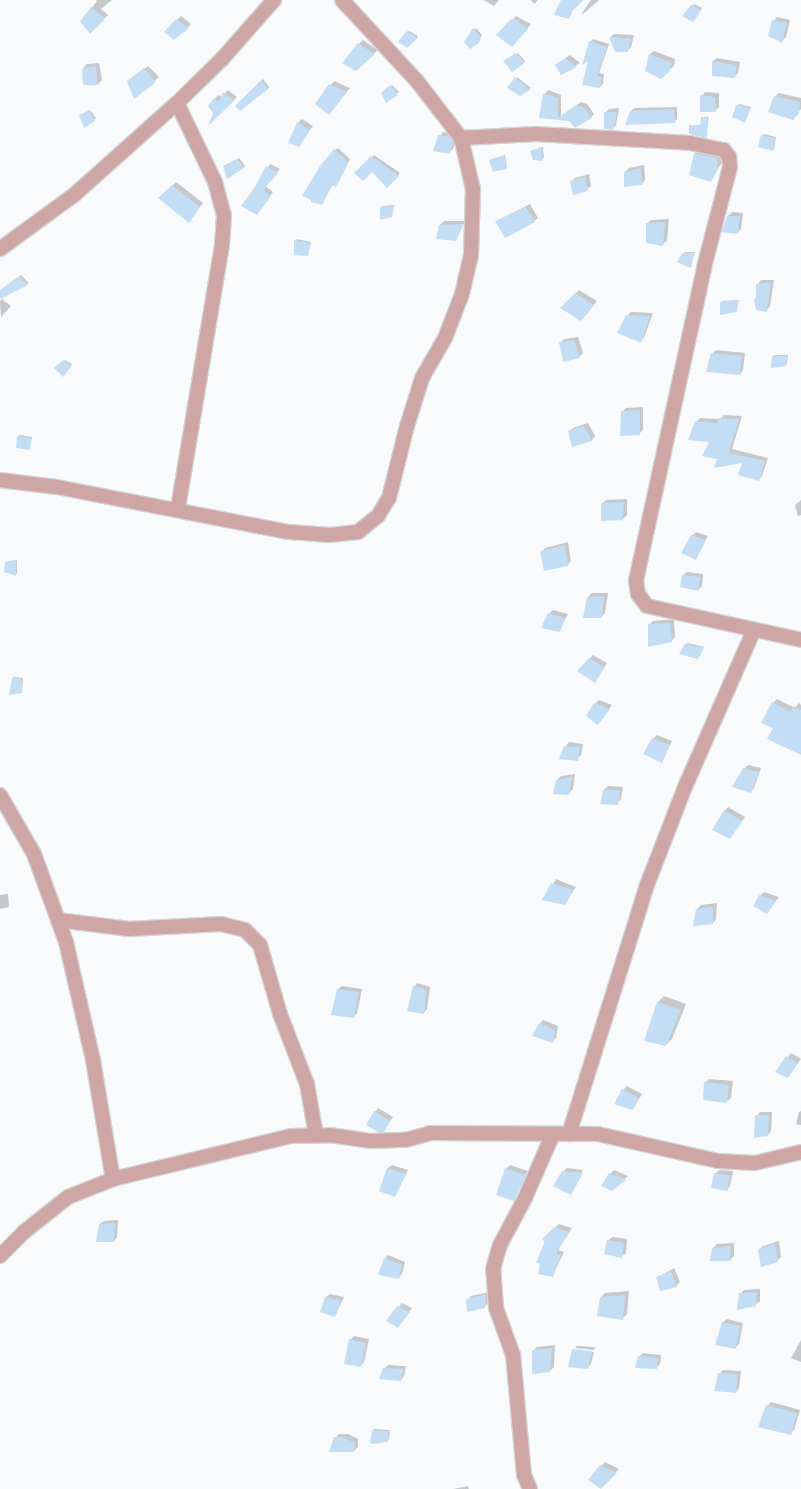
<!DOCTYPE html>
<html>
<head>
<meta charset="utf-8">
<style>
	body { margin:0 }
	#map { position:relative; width:801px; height:1489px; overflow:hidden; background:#f8fafc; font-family:"DM Sans",sans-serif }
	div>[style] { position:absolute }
	.shadow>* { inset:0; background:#0003 }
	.building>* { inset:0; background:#c3ddf4 }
	.roads { filter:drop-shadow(1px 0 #d4d6d7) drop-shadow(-1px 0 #d4d6d7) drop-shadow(0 1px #d4d6d7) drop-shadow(0 -1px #d4d6d7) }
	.minor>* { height:14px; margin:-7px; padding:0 7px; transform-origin:7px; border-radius:7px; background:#cea6a5 }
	span { translate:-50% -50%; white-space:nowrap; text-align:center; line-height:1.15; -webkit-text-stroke:4px #fff; paint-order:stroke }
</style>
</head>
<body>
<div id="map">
	<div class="shadow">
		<i style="clip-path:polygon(96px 0,112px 0,101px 9px,108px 15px,90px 32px,81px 22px,97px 1px)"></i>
		<i style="clip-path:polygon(483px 0,499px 0,494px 6px)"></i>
		<i style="clip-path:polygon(531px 0,538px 0,534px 4px)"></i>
		<i style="clip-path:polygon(591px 0,599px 0,583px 14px,582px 13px)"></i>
		<i style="clip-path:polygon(694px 4px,702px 8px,695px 19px,684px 16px)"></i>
		<i style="clip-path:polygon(181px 16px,191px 24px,174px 39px,166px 31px)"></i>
		<i style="clip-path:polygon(516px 16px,531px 24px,516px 42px,498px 35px)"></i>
		<i style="clip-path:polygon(777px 17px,790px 20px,786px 37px,782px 41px,774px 21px)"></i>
		<i style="clip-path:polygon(476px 28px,482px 35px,479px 42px,466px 42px)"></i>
		<i style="clip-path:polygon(409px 31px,418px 36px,407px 46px,408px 32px)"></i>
		<i style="clip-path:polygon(614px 34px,634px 35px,631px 47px,627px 51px,610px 37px)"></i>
		<i style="clip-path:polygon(593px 39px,609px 44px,599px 73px,604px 74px,603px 84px,600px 87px,590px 59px,590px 42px)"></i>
		<i style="clip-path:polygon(363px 40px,378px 50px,355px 70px,359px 44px)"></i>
		<i style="clip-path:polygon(654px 51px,675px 59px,674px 66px,669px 70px,646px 70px,650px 54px)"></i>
		<i style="clip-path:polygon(518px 53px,525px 61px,524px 62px,506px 60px)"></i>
		<i style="clip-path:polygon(570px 55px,580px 63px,561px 74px,556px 65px)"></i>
		<i style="clip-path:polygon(717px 58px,740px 62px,738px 73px,734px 77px,713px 75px,713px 61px)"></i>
		<i style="clip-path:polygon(99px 63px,102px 80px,98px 84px,84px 84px,83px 68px,87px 64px)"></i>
		<i style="clip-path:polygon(148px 66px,159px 77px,134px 97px,132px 78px)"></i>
		<i style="clip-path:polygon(517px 77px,531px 88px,520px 94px,509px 88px)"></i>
		<i style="clip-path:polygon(263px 79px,269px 87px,268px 89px,237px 106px)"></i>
		<i style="clip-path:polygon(334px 81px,350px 88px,333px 109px,316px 104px)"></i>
		<i style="clip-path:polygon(392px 85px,399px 92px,387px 101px,383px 94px)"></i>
		<i style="clip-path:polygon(228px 90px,237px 97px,211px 121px,215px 113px,215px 99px,218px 95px,222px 97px)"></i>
		<i style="clip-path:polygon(548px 90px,561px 95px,561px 116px,581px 102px,587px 104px,594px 114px,591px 117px,570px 120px,540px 117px,545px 94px)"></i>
		<i style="clip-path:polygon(705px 92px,719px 93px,719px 107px,715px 111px,702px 96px)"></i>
		<i style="clip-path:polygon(779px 93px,801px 98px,801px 109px,796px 115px,775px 97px)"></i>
		<i style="clip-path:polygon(739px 104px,751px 107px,746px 120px,737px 106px)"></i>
		<i style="clip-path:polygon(677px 107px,677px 119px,675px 121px,631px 111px,634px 108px)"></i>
		<i style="clip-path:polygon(619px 108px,616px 125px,613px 128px,605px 113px,609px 109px)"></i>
		<i style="clip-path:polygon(90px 110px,96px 118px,94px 120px,80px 115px)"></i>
		<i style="clip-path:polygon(704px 117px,709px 117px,706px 136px,690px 126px,701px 125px)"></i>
		<i style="clip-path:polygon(302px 119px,313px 126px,299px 145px,298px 123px)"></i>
		<i style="clip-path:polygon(443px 132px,453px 134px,456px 138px,453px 149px,449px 153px,440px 136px)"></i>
		<i style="clip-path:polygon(764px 134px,776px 137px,774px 149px,762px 136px)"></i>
		<i style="clip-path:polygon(543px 147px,544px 158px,534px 159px,531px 151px)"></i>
		<i style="clip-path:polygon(338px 148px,350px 159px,338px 183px,333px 184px,322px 204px,335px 150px)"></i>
		<i style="clip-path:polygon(699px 150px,721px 154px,721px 164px,710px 180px,695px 153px)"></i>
		<i style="clip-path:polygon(374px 155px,400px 173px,387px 186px,372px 170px,356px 173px)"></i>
		<i style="clip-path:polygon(505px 155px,507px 168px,491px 160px,492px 159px)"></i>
		<i style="clip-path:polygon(239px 158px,245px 166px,228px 177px,224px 166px)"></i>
		<i style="clip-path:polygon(270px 164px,280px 169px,265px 186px,273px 192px,260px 210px,256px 188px)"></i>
		<i style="clip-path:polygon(644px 165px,645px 180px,642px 184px,625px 172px,629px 168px)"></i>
		<i style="clip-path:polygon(589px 174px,591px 186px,587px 189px,571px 181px,575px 178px)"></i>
		<i style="clip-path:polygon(176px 182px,203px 203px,189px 222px,160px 198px)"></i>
		<i style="clip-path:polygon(530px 204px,538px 218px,534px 221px,497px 221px)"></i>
		<i style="clip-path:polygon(394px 205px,391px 216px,381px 207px,383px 206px)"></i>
		<i style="clip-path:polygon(732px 212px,743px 213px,741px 229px,737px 233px,728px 216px)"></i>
		<i style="clip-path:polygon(669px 219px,667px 241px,663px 244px,647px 224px,651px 220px)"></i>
		<i style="clip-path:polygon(444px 221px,465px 221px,456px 240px,440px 225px)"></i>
		<i style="clip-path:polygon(297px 239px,311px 242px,308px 255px,296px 241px)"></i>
		<i style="clip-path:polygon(685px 252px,695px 252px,690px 267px,683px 254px)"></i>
		<i style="clip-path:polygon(21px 275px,29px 283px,0 298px,0 292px)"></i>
		<i style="clip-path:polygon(761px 280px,774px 280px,770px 306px,767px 310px,758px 284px)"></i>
		<i style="clip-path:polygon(579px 290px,597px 301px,585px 316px,562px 308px)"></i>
		<i style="clip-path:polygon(2px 299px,11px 306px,1px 317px,0 301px)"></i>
		<i style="clip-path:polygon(739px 300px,736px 311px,721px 303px,723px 301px)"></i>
		<i style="clip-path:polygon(631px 312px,653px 313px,644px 338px,640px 341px,627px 316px)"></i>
		<i style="clip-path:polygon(578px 337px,583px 353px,579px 357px,561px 342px,564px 339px)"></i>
		<i style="clip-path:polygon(716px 350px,745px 353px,743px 370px,740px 374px,712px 354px)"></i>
		<i style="clip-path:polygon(775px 355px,788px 355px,787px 363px,785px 365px,773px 356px)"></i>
		<i style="clip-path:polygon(65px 360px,72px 364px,63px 375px,56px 368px)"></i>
		<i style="clip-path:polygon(643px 407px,643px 430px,639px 434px,622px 412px,626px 408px)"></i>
		<i style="clip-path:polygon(724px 415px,742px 416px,732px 449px,768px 458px,762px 476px,759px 479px,744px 461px,719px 458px,711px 441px,696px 422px,700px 418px,720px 419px)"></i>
		<i style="clip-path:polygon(588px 423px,595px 436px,592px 440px,573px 445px,569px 432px,573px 428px)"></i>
		<i style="clip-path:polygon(20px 435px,32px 437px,29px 449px,18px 437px)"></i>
		<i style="clip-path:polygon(627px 499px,627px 515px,623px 519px,602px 504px,606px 500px)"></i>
		<i style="clip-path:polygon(801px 500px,801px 515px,798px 516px,795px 505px)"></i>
		<i style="clip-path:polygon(696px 532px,708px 536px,695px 558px,692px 536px)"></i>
		<i style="clip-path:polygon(568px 542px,571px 561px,567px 565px,542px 552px,545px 548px)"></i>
		<i style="clip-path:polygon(17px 560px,17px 573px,16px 574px,6px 562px)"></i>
		<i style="clip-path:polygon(687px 572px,703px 574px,702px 586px,698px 590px,683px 575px)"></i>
		<i style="clip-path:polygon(592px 593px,608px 593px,605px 613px,601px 617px,588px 597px)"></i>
		<i style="clip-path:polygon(553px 610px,568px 614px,559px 631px,549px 614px)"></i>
		<i style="clip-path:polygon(674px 619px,675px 637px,671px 641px,649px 625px,653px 621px)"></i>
		<i style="clip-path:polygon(688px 643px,704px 647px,699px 656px,686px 644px)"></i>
		<i style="clip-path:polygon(593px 655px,607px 663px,595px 682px,590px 658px)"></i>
		<i style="clip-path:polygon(14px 677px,23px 678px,22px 692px,13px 678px)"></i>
		<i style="clip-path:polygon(777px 699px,795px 708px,799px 703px,801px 705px,801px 754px,775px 727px,773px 703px)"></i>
		<i style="clip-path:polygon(599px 700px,612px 705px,602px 719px,595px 704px)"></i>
		<i style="clip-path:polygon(657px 735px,672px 741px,662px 761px,653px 739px)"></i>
		<i style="clip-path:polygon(569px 742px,583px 744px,581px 755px,577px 759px,566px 746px)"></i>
		<i style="clip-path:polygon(748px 765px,761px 768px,754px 788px,751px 791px,744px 769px)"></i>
		<i style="clip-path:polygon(575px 774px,573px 789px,569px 793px,557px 780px,561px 776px)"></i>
		<i style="clip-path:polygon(608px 786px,623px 787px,621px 799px,617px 803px,604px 790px)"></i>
		<i style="clip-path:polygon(728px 807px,745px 817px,730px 838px,725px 811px)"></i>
		<i style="clip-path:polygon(556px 879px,576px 887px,564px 904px,544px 899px)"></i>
		<i style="clip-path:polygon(764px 892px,779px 897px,767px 913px,760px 896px)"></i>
		<i style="clip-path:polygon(8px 894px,9px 907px,0 909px,0 895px)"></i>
		<i style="clip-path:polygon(717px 903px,716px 919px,713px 923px,697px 909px,701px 905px)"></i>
		<i style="clip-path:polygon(417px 983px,430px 987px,427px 1009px,423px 1013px,414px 987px)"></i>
		<i style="clip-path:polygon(342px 986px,362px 989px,357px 1013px,354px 1017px,338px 989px)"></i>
		<i style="clip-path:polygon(664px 996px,686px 1004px,672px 1039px,666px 1045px,646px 1040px,658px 1002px)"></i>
		<i style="clip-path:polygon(543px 1020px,558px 1026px,556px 1038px,553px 1041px,540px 1024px)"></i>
		<i style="clip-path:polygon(791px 1053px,801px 1059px,788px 1077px,777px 1071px)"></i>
		<i style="clip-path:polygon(709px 1079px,733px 1081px,731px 1098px,727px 1101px,705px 1083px)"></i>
		<i style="clip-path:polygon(627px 1086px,642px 1094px,633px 1109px,623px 1090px)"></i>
		<i style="clip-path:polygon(378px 1108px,393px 1117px,383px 1131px,375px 1112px)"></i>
		<i style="clip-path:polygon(801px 1111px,801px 1125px,796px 1124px,799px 1112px)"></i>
		<i style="clip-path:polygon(760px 1112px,772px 1112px,771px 1131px,768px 1135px,757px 1116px)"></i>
		<i style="clip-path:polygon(392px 1165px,408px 1170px,395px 1196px,381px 1190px,388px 1168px)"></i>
		<i style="clip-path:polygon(510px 1165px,528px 1171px,513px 1199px,506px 1169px)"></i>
		<i style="clip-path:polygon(567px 1168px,583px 1170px,571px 1194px,563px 1172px)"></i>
		<i style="clip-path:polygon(614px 1170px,628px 1176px,612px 1190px,610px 1174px)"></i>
		<i style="clip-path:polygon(719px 1170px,733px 1171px,730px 1186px,727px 1190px,715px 1174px)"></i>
		<i style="clip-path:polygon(118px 1220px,117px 1237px,114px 1241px,100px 1224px,104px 1221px)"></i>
		<i style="clip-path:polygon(559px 1224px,572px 1228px,558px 1250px,564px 1252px,553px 1275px,544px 1239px)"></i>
		<i style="clip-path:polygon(612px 1237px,627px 1239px,626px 1253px,622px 1256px,608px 1241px)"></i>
		<i style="clip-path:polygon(779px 1241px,781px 1257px,777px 1261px,759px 1250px,763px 1246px)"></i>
		<i style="clip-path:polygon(734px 1243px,734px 1256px,730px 1260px,713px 1248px,717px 1244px)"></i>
		<i style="clip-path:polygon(388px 1255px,405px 1262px,402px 1274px,398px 1278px,385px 1259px)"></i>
		<i style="clip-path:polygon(674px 1268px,680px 1282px,676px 1286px,658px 1277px)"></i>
		<i style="clip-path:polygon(760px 1289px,760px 1301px,756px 1304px,740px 1294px,744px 1290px)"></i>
		<i style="clip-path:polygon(629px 1291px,627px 1314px,623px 1318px,601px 1297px,605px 1293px)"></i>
		<i style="clip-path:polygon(489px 1292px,488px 1303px,484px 1307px,468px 1300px,471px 1296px)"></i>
		<i style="clip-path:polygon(330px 1294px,344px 1297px,335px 1316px,326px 1297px)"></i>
		<i style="clip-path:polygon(402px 1303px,412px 1308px,398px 1327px,388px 1321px)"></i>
		<i style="clip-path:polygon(727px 1319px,743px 1323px,739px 1344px,735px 1348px,717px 1344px,723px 1322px)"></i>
		<i style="clip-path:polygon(354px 1336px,369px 1339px,364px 1362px,360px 1366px,350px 1340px)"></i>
		<i style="clip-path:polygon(801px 1340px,801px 1362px,791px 1358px)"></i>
		<i style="clip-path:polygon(555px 1345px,554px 1367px,550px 1371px,533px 1351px,537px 1347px)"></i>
		<i style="clip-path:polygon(577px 1346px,595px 1347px,594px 1350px,575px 1348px)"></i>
		<i style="clip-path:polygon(574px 1349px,574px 1350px,594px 1352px,591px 1364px,587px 1368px,573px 1350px)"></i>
		<i style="clip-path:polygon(643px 1353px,661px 1355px,660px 1364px,656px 1368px,639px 1357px)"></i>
		<i style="clip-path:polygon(388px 1365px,406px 1366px,404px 1376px,401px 1380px,384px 1369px)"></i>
		<i style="clip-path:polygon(723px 1370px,741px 1371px,739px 1388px,736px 1392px,719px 1374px)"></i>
		<i style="clip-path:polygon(771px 1402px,800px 1410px,794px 1430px,790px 1434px,767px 1406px)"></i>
		<i style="clip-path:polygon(374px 1429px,390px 1430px,389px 1439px,387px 1441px,373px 1431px)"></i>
		<i style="clip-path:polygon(339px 1434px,348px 1434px,358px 1439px,358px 1447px,354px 1451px,335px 1438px)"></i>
		<i style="clip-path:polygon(605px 1462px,619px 1469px,601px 1488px,601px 1466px)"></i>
		<i style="clip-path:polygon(468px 1486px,469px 1489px,453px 1489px)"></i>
	</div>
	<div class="building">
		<i style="clip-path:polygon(561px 0,584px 0,573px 10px,569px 19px,554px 15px)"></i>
		<i style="clip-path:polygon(691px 5px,701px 10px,693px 22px,682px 16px)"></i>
		<i style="clip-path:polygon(91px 7px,105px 19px,90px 34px,80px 21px)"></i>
		<i style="clip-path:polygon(176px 19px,189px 28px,174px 40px,164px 32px)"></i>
		<i style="clip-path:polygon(511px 19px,515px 19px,528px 29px,512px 47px,496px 35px)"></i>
		<i style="clip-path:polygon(772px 20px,787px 23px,782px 43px,768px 36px)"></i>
		<i style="clip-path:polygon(473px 28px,481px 37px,479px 43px,470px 49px,464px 42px)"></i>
		<i style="clip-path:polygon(407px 31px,418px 38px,407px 48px,398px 42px)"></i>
		<i style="clip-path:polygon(609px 37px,631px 38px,628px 52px,615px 52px)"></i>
		<i style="clip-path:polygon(589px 41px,607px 47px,597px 76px,602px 77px,600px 88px,582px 85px,588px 61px,582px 65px)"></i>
		<i style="clip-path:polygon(358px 43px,375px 54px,356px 71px,342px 63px)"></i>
		<i style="clip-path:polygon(516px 53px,525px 63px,512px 72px,503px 61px)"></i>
		<i style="clip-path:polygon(649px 54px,671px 62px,670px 71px,661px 79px,645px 71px)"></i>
		<i style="clip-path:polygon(565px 58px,577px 67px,561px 75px,555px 65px)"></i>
		<i style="clip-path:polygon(712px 61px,737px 65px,735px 78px,712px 76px)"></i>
		<i style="clip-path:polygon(96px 66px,98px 85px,83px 85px,82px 68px)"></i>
		<i style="clip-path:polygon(144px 68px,156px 82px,134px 99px,127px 81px)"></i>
		<i style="clip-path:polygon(515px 77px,530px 90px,520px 96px,507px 88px)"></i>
		<i style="clip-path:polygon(261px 80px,268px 89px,240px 111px,235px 106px)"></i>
		<i style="clip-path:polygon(329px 84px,347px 92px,329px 115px,315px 104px)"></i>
		<i style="clip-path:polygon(390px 85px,398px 95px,386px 103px,381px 93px)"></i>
		<i style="clip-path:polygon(223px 92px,234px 101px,208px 126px,213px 113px,208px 106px,214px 98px,219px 101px)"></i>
		<i style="clip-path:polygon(543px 93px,558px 98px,558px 118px,576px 105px,583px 107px,592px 118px,575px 128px,569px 121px,539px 118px)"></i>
		<i style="clip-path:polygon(700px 95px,715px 97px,716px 112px,700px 112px)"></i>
		<i style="clip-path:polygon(774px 96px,800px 102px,799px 113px,793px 120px,768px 112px)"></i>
		<i style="clip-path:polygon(736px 105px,750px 108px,745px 123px,732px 117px)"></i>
		<i style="clip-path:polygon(674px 109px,675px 123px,625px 125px,630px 111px)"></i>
		<i style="clip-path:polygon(89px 111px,95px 121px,84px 128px,79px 115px)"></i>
		<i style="clip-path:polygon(604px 112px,617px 112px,613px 130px,604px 129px)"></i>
		<i style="clip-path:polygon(701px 117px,708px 118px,707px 138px,689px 134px,689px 125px,700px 126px)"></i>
		<i style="clip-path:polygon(297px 122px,310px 130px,299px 147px,288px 143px)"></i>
		<i style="clip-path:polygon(438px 135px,450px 137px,453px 142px,450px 154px,433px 151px)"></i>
		<i style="clip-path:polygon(761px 135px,775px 138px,774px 151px,758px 147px)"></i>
		<i style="clip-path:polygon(542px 147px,543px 161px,533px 160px,530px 151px)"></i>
		<i style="clip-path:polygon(334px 149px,348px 162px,336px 187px,332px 185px,322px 205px,311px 202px,311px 200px,302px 196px,320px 166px)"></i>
		<i style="clip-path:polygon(694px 153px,717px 158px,718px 169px,711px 182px,689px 175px)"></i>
		<i style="clip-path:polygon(371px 156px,399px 176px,387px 188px,372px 172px,363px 181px,354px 173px)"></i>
		<i style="clip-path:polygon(504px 156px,507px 169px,493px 172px,489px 160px)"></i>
		<i style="clip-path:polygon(237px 159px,244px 168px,227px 179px,223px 166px)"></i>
		<i style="clip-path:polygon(266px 166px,278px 173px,263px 190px,271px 196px,257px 215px,241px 206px,255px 187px)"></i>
		<i style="clip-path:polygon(641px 168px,642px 185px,624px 187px,624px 172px)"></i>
		<i style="clip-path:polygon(586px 177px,588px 191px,573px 195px,570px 181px)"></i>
		<i style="clip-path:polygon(172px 185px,200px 207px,189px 223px,158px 198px)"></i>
		<i style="clip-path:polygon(394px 206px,392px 217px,380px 220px,380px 207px)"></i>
		<i style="clip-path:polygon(526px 207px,535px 222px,505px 238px,495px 221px)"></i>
		<i style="clip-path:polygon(727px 216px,740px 216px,738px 234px,722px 232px)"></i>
		<i style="clip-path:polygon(665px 222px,663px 246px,646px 243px,646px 223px)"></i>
		<i style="clip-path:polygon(463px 224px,456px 241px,436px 239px,439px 225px)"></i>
		<i style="clip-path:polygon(294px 240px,310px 243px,308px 256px,294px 255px)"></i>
		<i style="clip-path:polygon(682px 253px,694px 253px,691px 268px,677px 262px)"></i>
		<i style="clip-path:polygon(19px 276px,28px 285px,0 299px,0 290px)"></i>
		<i style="clip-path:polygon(771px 283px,767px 312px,756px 310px,754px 299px,756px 298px,756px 284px)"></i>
		<i style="clip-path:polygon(575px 293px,594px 305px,581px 321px,560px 308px)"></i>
		<i style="clip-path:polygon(738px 300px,737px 312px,720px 315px,720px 302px)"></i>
		<i style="clip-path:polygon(626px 315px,650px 316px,641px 343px,617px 333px)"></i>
		<i style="clip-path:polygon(574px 340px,580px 358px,563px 362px,559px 342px)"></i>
		<i style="clip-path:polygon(711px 353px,742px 356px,740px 375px,706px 372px)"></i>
		<i style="clip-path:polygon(772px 356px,787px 356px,786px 366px,771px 368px)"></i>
		<i style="clip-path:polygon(63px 360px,72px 366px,63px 377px,54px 368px)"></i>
		<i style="clip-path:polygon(640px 410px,640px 435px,620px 436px,621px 411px)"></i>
		<i style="clip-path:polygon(719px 418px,739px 419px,729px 453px,765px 461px,759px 481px,738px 475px,742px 463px,714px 468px,717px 459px,702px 456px,709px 442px,688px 440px,695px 421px,717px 423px)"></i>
		<i style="clip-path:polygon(584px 426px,592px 441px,572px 447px,568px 431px)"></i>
		<i style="clip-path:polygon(17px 436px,31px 438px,30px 450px,16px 448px)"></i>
		<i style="clip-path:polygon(624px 502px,623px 520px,601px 521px,601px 503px)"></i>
		<i style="clip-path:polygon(691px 535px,706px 540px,696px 560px,681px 553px)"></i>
		<i style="clip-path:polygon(565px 545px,568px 566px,544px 571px,540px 551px)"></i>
		<i style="clip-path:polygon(16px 561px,16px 576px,4px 572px,5px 562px)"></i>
		<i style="clip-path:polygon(682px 575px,700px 577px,698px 591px,680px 587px)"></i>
		<i style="clip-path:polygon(604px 596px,602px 618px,583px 618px,587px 597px)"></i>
		<i style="clip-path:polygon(548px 613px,565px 618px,560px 632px,541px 628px)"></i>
		<i style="clip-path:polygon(670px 623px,672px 642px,648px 647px,648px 624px)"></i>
		<i style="clip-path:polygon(685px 644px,704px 648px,698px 659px,679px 654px)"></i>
		<i style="clip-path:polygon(589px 658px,604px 667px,595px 683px,577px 671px)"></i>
		<i style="clip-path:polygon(12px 678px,22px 679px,22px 693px,9px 695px)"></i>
		<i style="clip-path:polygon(772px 702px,790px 711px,794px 706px,801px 710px,801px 755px,767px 739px,773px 728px,761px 723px)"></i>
		<i style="clip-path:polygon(594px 703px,610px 709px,598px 725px,586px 716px)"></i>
		<i style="clip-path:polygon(652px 738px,670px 745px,662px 763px,643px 754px)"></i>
		<i style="clip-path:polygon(564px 746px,580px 747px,578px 761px,559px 759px)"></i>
		<i style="clip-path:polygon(743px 768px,759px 772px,751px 793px,732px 787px)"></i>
		<i style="clip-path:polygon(572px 777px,569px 795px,553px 794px,556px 780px)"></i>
		<i style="clip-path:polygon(603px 790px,620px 790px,618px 805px,600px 804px)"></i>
		<i style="clip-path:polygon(724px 810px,742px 821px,730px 839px,712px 830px)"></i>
		<i style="clip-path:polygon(551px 883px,574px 890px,565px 905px,542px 900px)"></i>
		<i style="clip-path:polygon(759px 895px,776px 901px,767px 914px,753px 906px)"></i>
		<i style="clip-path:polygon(713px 907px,713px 924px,693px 926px,696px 909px)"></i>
		<i style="clip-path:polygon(413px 986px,426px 990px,424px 1014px,407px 1011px)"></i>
		<i style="clip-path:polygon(337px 989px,359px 992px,354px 1018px,331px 1015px)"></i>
		<i style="clip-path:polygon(657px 1002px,681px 1010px,666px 1046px,644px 1041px)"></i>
		<i style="clip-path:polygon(539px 1023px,555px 1030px,553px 1043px,532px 1036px)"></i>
		<i style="clip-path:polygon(786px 1056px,798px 1063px,788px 1078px,775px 1072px)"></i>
		<i style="clip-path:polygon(704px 1082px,729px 1085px,727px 1103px,703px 1100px)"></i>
		<i style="clip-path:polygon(622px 1089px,639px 1098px,633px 1110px,614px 1104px)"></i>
		<i style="clip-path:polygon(374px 1111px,390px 1121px,384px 1132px,378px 1132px,366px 1125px)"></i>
		<i style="clip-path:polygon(755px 1115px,769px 1115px,768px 1136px,754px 1138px)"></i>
		<i style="clip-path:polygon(387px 1168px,406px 1174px,395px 1197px,379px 1191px)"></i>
		<i style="clip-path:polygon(505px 1168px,526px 1175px,514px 1201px,496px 1195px)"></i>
		<i style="clip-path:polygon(562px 1171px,583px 1173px,571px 1195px,553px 1186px)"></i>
		<i style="clip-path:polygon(609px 1173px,626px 1180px,612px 1191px,601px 1186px)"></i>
		<i style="clip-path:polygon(714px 1173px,730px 1175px,727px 1191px,711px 1188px)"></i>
		<i style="clip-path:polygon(115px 1223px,114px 1242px,96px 1242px,99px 1224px)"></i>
		<i style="clip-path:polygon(554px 1227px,569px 1232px,556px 1254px,561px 1255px,553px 1277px,538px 1274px,540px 1264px,536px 1263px,545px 1241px,542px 1239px)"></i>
		<i style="clip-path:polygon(607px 1240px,624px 1243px,622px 1258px,604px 1254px)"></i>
		<i style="clip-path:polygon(775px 1244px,778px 1262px,761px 1267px,758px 1249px)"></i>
		<i style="clip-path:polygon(731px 1246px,730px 1261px,710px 1261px,712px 1248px)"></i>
		<i style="clip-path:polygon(384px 1258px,402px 1265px,399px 1279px,378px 1275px)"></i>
		<i style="clip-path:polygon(671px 1271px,677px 1287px,660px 1291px,656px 1277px)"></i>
		<i style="clip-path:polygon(757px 1292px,756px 1306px,737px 1310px,739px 1293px)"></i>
		<i style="clip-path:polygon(486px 1294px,485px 1308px,467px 1312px,466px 1299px)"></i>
		<i style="clip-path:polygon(625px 1295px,623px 1320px,597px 1316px,600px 1297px)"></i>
		<i style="clip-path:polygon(325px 1297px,341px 1300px,335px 1317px,320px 1312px)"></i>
		<i style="clip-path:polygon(397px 1306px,410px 1312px,398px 1328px,386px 1321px)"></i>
		<i style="clip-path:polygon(722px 1322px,740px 1326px,736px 1349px,715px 1345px)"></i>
		<i style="clip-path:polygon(349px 1339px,366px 1343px,361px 1367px,344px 1364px)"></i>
		<i style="clip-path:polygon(552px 1348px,550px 1372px,532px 1374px,532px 1350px)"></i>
		<i style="clip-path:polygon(572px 1349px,592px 1351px,588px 1369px,568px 1367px)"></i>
		<i style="clip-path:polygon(638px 1356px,658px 1358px,657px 1369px,635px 1368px)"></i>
		<i style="clip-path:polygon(383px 1368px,403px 1369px,401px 1381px,379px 1379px)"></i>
		<i style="clip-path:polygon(718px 1373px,738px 1374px,736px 1393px,714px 1391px)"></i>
		<i style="clip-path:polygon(766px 1405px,797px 1413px,791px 1435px,758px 1427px)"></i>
		<i style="clip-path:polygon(372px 1430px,389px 1431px,388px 1442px,370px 1444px)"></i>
		<i style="clip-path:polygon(334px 1437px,346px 1437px,345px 1439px,355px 1442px,354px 1452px,329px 1452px)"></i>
		<i style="clip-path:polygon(600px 1465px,617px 1473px,601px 1489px,588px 1480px)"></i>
	</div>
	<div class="roads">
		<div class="minor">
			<i style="left:177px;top:103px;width:88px;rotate:64.3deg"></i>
			<i style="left:215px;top:182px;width:35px;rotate:75deg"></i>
			<i style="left:224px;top:216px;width:29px;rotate:94deg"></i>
			<i style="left:222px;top:245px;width:268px;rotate:99.5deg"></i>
			<i style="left:461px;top:138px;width:75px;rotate:-3.1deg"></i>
			<i style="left:536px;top:134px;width:154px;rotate:3.3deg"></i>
			<i style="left:690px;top:143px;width:35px;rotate:12deg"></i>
			<i style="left:724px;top:150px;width:9px;rotate:54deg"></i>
			<i style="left:729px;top:157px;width:10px;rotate:84deg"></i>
			<i style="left:730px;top:167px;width:100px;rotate:104.5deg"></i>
			<i style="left:705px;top:264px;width:324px;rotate:102.3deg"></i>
			<i style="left:636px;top:581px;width:13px;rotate:81deg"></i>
			<i style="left:638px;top:594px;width:15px;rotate:53deg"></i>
			<i style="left:647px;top:606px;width:158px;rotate:12.4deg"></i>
			<i style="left:0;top:249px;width:92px;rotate:-36.1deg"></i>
			<i style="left:74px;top:195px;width:138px;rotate:-41.8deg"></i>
			<i style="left:177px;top:103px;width:63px;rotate:-44.4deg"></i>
			<i style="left:222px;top:59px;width:79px;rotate:-48.6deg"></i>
			<i style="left:0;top:480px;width:57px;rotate:7deg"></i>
			<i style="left:57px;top:487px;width:236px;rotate:11deg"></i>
			<i style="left:289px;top:532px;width:41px;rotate:4.2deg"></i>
			<i style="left:330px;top:535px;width:28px;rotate:-6deg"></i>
			<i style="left:358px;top:532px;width:26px;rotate:-39deg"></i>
			<i style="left:378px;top:516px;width:21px;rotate:-59deg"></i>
			<i style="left:389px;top:498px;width:74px;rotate:-76deg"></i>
			<i style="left:407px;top:426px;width:50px;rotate:-72.6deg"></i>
			<i style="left:422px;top:378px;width:46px;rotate:-60.1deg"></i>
			<i style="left:445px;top:338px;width:47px;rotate:-68.9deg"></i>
			<i style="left:462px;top:294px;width:40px;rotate:-77deg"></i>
			<i style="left:471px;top:255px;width:66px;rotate:-88.3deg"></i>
			<i style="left:473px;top:189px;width:52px;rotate:-103.2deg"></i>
			<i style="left:461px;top:138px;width:72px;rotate:-127.7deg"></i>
			<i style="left:417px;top:81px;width:110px;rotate:-132.8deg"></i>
			<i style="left:0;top:795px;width:68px;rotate:60deg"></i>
			<i style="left:34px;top:854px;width:94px;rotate:70deg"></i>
			<i style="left:66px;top:942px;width:121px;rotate:77.1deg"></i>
			<i style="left:93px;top:1060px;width:121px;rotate:80.5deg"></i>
			<i style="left:58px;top:920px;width:72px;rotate:7.2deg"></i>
			<i style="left:129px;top:929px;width:92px;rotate:-3.1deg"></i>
			<i style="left:221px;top:924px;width:25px;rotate:14deg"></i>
			<i style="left:245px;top:930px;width:21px;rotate:45deg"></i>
			<i style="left:260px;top:945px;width:72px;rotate:73.8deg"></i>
			<i style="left:280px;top:1014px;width:75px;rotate:68.9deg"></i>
			<i style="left:307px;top:1084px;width:52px;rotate:80deg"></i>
			<i style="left:569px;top:1134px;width:261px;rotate:-72.6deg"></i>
			<i style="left:647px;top:885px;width:105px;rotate:-68.8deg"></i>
			<i style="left:685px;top:787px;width:171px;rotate:-66.3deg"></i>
			<i style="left:0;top:1256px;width:35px;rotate:-45deg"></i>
			<i style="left:25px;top:1231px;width:55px;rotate:-38.3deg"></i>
			<i style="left:68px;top:1197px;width:48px;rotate:-21.8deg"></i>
			<i style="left:113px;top:1179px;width:183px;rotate:-13.6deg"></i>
			<i style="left:291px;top:1136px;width:39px;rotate:-1deg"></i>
			<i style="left:330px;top:1135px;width:40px;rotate:8.5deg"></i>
			<i style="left:370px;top:1141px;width:36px;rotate:-2deg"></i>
			<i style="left:406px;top:1140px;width:25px;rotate:-16deg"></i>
			<i style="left:430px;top:1133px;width:168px;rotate:0.3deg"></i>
			<i style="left:598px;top:1134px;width:123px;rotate:12.7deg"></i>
			<i style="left:718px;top:1161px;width:37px;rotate:3deg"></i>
			<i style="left:755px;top:1163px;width:47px;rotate:-13.4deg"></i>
			<i style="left:530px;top:1489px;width:15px;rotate:-113deg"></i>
			<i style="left:524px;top:1475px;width:121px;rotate:-95.2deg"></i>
			<i style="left:513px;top:1355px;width:50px;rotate:-109.9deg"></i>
			<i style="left:496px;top:1308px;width:39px;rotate:-94deg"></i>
			<i style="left:493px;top:1269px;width:25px;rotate:-74deg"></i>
			<i style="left:500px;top:1245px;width:53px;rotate:-62deg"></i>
			<i style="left:525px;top:1198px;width:70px;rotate:-66.4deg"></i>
		</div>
	</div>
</div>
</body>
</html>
